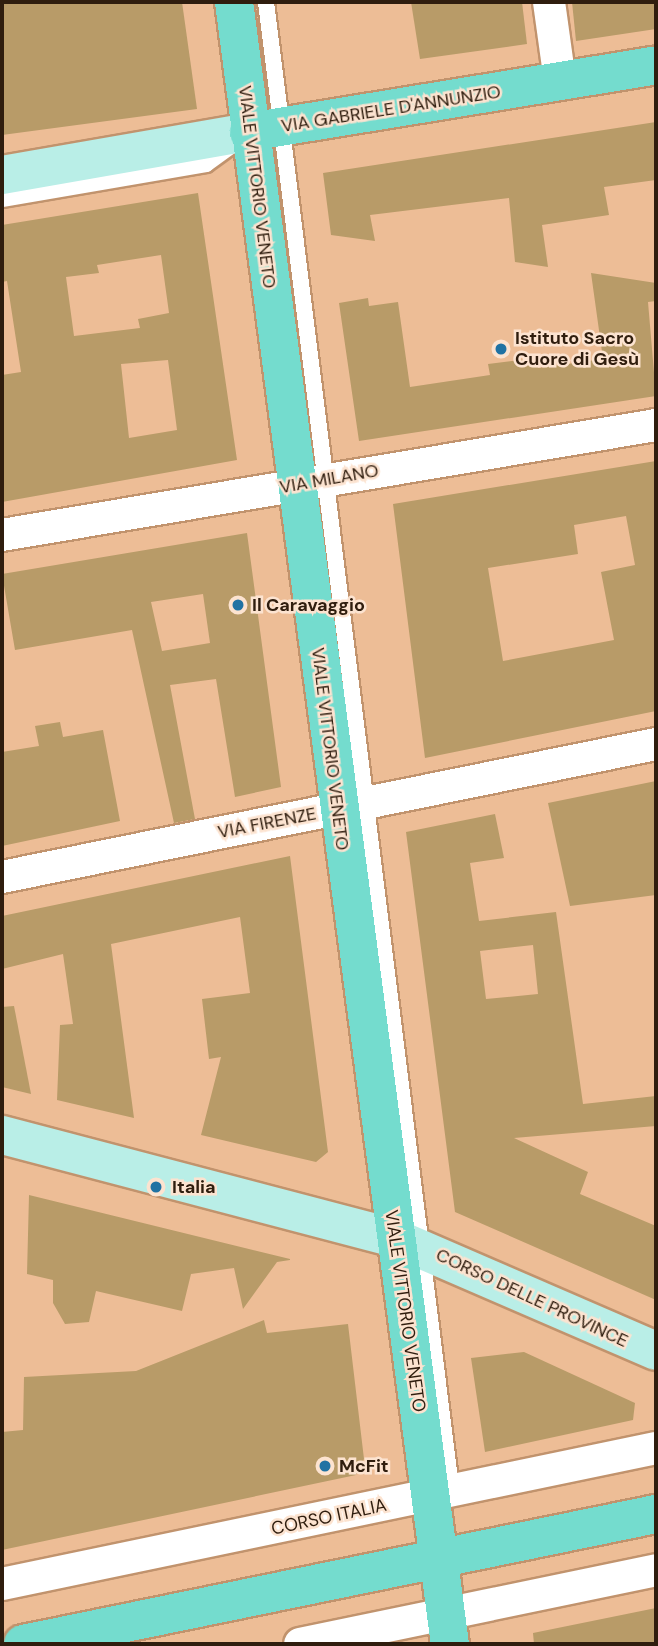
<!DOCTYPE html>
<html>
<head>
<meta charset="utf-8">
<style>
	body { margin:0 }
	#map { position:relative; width:658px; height:1646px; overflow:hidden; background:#edbd96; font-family:"DM Sans",sans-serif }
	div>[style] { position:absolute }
	.building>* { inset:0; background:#b89b68 }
	.roads { filter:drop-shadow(2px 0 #c1936d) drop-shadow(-2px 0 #c1936d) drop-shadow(0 2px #c1936d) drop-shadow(0 -2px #c1936d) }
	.lane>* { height:16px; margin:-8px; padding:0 8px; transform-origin:8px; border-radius:8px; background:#fff }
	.street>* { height:32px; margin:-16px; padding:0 16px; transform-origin:16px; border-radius:16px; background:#fff }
	.secondary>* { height:38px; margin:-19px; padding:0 19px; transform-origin:19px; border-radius:19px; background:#b9eee7 }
	.primary>* { height:38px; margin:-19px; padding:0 19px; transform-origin:19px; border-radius:19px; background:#74dcce }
	.dots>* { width:19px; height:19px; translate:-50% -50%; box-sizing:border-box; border:4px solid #fce3d0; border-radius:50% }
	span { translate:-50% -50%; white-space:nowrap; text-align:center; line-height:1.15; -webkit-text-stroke:5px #fce3d0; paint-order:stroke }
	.street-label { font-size:18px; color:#2f1d0e }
	.poi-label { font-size:18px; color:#2f1d0e; font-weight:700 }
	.left { translate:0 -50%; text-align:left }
	.frame { position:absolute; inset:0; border:4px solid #2f1d0e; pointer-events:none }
</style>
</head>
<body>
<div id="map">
	<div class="building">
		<i style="clip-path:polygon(2px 2px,182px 2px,197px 109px,2px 135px)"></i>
		<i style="clip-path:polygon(411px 2px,522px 2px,527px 44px,420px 59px)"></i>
		<i style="clip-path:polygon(572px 2px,656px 2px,656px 29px,576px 41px)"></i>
		<i style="clip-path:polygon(656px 122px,656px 180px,604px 187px,609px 215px,542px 225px,548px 267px,515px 262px,509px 198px,370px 215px,375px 241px,331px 235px,323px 173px)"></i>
		<i style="clip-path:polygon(evenodd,198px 193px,237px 460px,2px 502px,2px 375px,21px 372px,7px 281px,2px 282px,2px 225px,198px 193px,161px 255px,169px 313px,138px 319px,140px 328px,74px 336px,66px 277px,99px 273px,97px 265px,161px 255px,198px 193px,168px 360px,177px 430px,129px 438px,121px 364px,168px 360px)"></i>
		<i style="clip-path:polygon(591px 273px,656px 283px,656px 301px,648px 302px,656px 396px,359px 441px,339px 303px,368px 298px,369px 306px,398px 302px,410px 387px,490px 375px,488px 364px,536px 358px,538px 368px,603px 359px)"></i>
		<i style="clip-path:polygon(evenodd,656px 461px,656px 711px,425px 758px,393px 504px,656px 461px,626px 516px,635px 565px,601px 572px,614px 640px,503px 661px,488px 568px,578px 554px,574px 525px,626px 516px)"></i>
		<i style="clip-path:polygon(evenodd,247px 533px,281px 787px,235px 797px,216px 679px,170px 685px,195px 819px,174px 823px,132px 630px,15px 650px,2px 574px,247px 533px,203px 594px,210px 643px,162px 651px,151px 602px,203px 594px)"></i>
		<i style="clip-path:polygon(60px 722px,63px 737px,103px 730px,120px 821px,2px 846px,2px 752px,39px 746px,35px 726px)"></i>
		<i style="clip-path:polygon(656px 781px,656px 895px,570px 906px,548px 803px)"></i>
		<i style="clip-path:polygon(evenodd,495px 814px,504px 858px,470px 863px,479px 921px,556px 912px,583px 1104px,656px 1096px,656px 1126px,514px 1138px,588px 1172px,580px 1194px,656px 1226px,656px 1300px,455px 1212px,406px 832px,495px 814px,533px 945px,538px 994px,486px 999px,480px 951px,533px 945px)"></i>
		<i style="clip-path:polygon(290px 856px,328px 1152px,316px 1162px,201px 1135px,221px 1057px,209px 1059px,202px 999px,250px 993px,240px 917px,111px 944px,134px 1118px,57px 1100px,60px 1025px,73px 1024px,63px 954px,2px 969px,2px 916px)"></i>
		<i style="clip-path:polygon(14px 1006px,31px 1094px,2px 1087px,2px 1007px)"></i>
		<i style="clip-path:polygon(29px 1195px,290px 1259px,290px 1260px,277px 1262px,243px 1309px,234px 1268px,191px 1274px,182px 1311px,96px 1291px,89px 1322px,65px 1324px,53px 1303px,53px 1280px,27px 1274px)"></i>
		<i style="clip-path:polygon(264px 1320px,267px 1333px,348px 1324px,364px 1459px,356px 1475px,2px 1550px,2px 1432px,23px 1430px,24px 1377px,136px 1371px)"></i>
		<i style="clip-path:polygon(524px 1352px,635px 1403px,633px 1420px,485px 1452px,471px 1358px)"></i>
		<i style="clip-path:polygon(656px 1608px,656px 1644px,534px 1644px,533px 1633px)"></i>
	</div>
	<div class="roads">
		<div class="lane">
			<i style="left:266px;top:2px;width:1506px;rotate:82.9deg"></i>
			<i style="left:2px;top:199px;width:207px;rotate:-9.7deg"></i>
			<i style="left:206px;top:164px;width:32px;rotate:-36deg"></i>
		</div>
		<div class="street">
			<i style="left:549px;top:2px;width:80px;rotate:82.1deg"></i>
			<i style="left:2px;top:535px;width:663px;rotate:-9.55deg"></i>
			<i style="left:2px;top:877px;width:667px;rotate:-11.5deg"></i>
			<i style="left:2px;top:1584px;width:668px;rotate:-11.75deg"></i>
			<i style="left:300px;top:1644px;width:364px;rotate:-11.7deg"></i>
		</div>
		<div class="secondary">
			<i style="left:2px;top:175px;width:251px;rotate:-9.9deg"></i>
			<i style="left:2px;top:1135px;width:406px;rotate:14.7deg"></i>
			<i style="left:395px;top:1238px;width:284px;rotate:23.4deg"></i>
		</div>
		<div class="primary">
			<i style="left:234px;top:2px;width:1656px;rotate:82.51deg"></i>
			<i style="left:249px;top:132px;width:412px;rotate:-9.3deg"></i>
			<i style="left:23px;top:1644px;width:646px;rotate:-11.61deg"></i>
		</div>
	</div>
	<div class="dots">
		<i style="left:501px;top:349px;background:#2072a3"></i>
		<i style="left:238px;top:605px;background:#2072a3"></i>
		<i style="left:156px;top:1187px;background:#2072a3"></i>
		<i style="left:325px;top:1466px;background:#2072a3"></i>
	</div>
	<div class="street-label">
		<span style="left:391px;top:109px;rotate:-9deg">VIA GABRIELE D'ANNUNZIO</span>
		<span style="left:257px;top:187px;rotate:83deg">VIALE VITTORIO VENETO</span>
		<span style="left:329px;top:479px;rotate:-10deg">VIA MILANO</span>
		<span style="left:330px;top:749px;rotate:83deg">VIALE VITTORIO VENETO</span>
		<span style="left:267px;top:823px;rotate:-11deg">VIA FIRENZE</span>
		<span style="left:532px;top:1298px;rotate:25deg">CORSO DELLE PROVINCE</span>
		<span style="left:405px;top:1311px;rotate:82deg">VIALE VITTORIO VENETO</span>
		<span style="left:329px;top:1517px;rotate:-12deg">CORSO ITALIA</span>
	</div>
	<div class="poi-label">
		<span class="left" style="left:515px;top:349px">Istituto Sacro<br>Cuore di Gesù</span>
		<span class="left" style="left:252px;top:605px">Il Caravaggio</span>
		<span class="left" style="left:172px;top:1187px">Italia</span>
		<span class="left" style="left:339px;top:1466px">McFit</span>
	</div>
	<div class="frame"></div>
</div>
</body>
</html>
